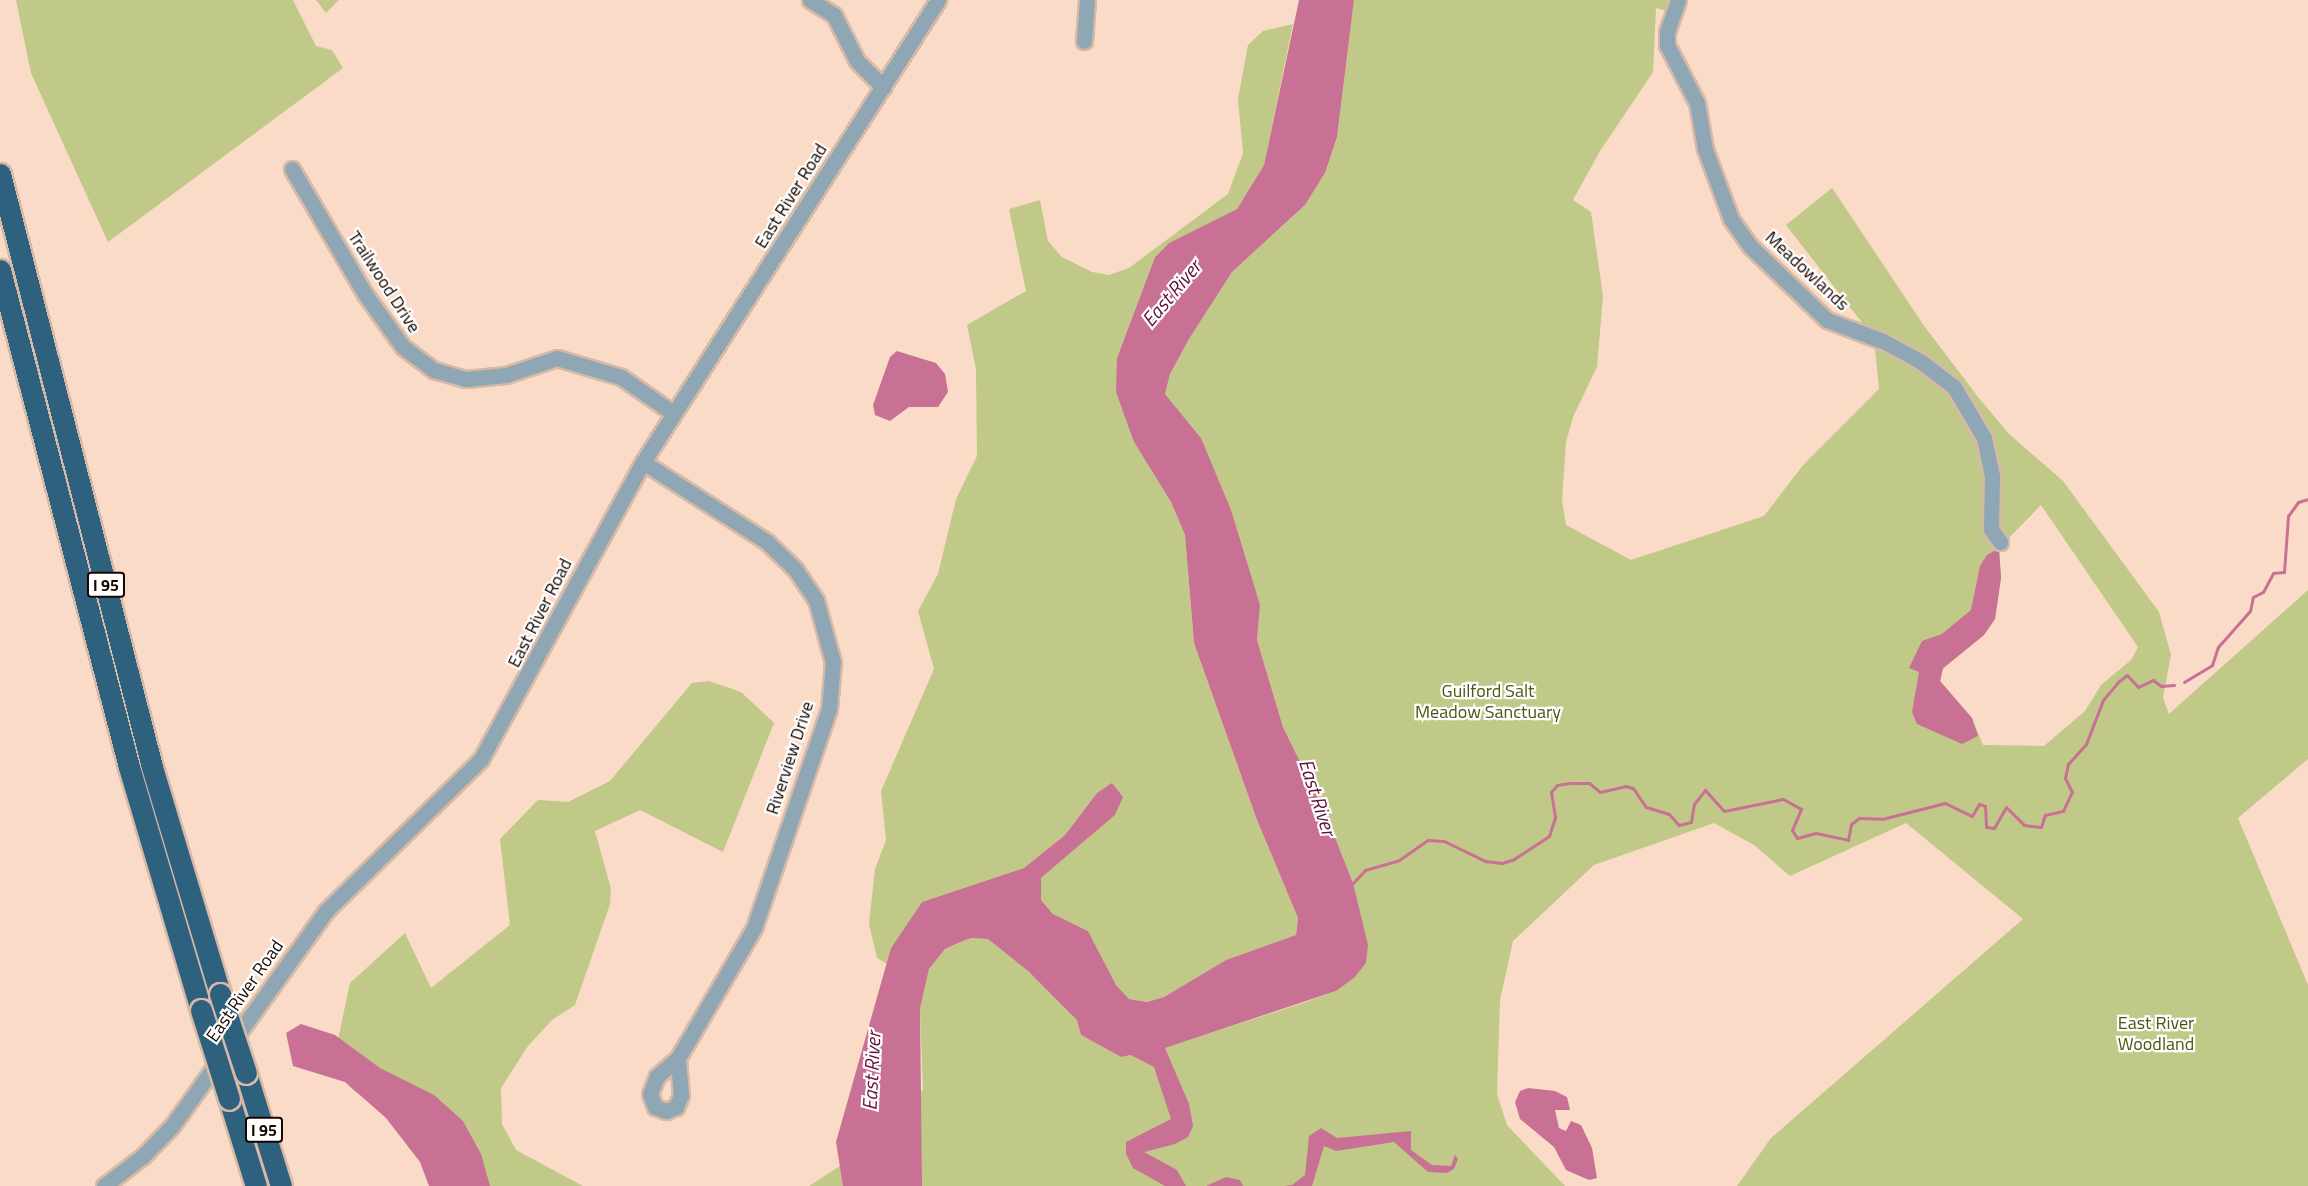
<!DOCTYPE html>
<html>
<head>
<meta charset="utf-8">
<style>
	body { margin:0 }
	#map { position:relative; width:2308px; height:1186px; overflow:hidden; background:#fadbc7; font-family:"Titillium Web",sans-serif }
	div>[style] { position:absolute }
	.green>* { inset:0; background:#c0c987 }
	.water>* { inset:0; background:#c87194 }
	.stream>* { height:3px; margin:-1.5px; padding:0 1.5px; transform-origin:1.5px; border-radius:1.5px; background:#c87194 }
	.roads { filter:drop-shadow(2px 0 #d6b9a7) drop-shadow(-2px 0 #d6b9a7) drop-shadow(0 2px #d6b9a7) drop-shadow(0 -2px #d6b9a7) }
	.minor>* { height:15px; margin:-7.5px; padding:0 7.5px; transform-origin:7.5px; border-radius:7.5px; background:#8fa6b4 }
	.highway>* { height:21px; margin:-10.5px; padding:0 10.5px; transform-origin:10.5px; border-radius:10.5px; background:#2d617d }
	.bridges { filter:drop-shadow(2px 0 #d6b9a7) drop-shadow(-2px 0 #d6b9a7) drop-shadow(0 2px #d6b9a7) drop-shadow(0 -2px #d6b9a7) }
	.highway-bridge>* { height:21px; margin:-10.5px; padding:0 10.5px; transform-origin:10.5px; border-radius:10.5px; background:#2d617d }
	span { translate:-50% -50%; white-space:nowrap; text-align:center; line-height:1.15; -webkit-text-stroke:4.5px #fff; paint-order:stroke }
	.shield-label span { padding:2px 4px; background:#fff; border:2px solid; border-radius:4px; -webkit-text-stroke-width:0 }
	.shield-label { font-size:16px; color:#170700; font-weight:700 }
	.street-label { font-size:18px; color:#170700 }
	.park-label { font-size:18px; color:#4f5513 }
	.water-label { font-size:20px; color:#61133a; font-style:italic }
</style>
</head>
<body>
<div id="map">
	<div class="green">
		<i style="clip-path:polygon(16px 0,293px 0,316px 46px,332px 50px,343px 68px,108px 242px,31px 73px)"></i>
		<i style="clip-path:polygon(316px 0,339px 0,326px 13px)"></i>
		<i style="clip-path:polygon(evenodd,1354px 0,1678px 0,1673px 13px,1656px 8px,1653px 72px,1600px 151px,1573px 200px,1591px 212px,1603px 296px,1597px 367px,1573px 417px,1566px 442px,1562px 500px,1566px 525px,1631px 560px,1764px 516px,1804px 464px,1879px 389px,1874px 338px,1786px 225px,1832px 188px,1922px 323px,1978px 397px,2009px 434px,2063px 481px,2159px 612px,2171px 655px,2163px 698px,2169px 714px,2308px 590px,2308px 759px,2238px 818px,2308px 985px,2308px 1186px,1737px 1186px,1771px 1138px,2023px 919px,1906px 823px,1790px 876px,1754px 845px,1714px 823px,1594px 865px,1513px 941px,1500px 1000px,1497px 1094px,1507px 1125px,1565px 1186px,809px 1186px,849px 1160px,923px 1090px,920px 1009px,929px 969px,945px 949px,971px 938px,988px 939px,1028px 971px,1078px 1020px,1081px 1035px,1121px 1057px,1164px 1048px,1303px 1003px,1336px 991px,1354px 978px,1353px 883px,1327px 817px,1283px 727px,1257px 640px,1260px 605px,1201px 438px,1165px 394px,1170px 374px,1189px 339px,1232px 272px,1305px 205px,1325px 173px,1337px 137px,1354px 0,2041px 505px,2138px 647px,2131px 660px,2101px 685px,2085px 711px,2044px 746px,1983px 745px,1972px 718px,1940px 681px,1943px 669px,1984px 635px,1995px 619px,2001px 578px,1999px 548px,2041px 505px)"></i>
		<i style="clip-path:polygon(1293px 24px,1264px 165px,1237px 209px,1169px 243px,1155px 257px,1117px 358px,1134px 442px,1171px 502px,1185px 535px,1194px 643px,1257px 820px,1298px 918px,1296px 935px,1226px 960px,1164px 997px,1147px 1002px,1129px 999px,1116px 985px,1088px 931px,1053px 914px,1041px 900px,1041px 878px,1115px 815px,1097px 793px,1065px 835px,1024px 868px,922px 902px,891px 948px,887px 964px,877px 958px,869px 924px,875px 869px,886px 840px,881px 791px,934px 669px,918px 611px,938px 574px,956px 499px,977px 456px,976px 369px,967px 325px,1026px 291px,1009px 209px,1040px 200px,1048px 241px,1062px 257px,1092px 272px,1109px 275px,1129px 268px,1228px 194px,1243px 153px,1238px 99px,1248px 45px,1263px 31px)"></i>
		<i style="clip-path:polygon(709px 681px,741px 692px,774px 723px,723px 852px,640px 810px,595px 831px,611px 889px,610px 904px,575px 1005px,552px 1020px,528px 1046px,501px 1088px,502px 1124px,516px 1150px,583px 1186px,457px 1186px,382px 1108px,354px 1091px,332px 1068px,350px 983px,405px 933px,431px 988px,510px 925px,500px 839px,538px 800px,568px 802px,610px 781px,692px 683px)"></i>
	</div>
	<div class="water">
		<i style="clip-path:polygon(1299px 0,1354px 0,1337px 137px,1325px 173px,1305px 205px,1232px 272px,1189px 339px,1170px 374px,1165px 394px,1201px 438px,1231px 510px,1260px 605px,1257px 640px,1283px 727px,1327px 817px,1353px 883px,1368px 945px,1366px 963px,1354px 978px,1336px 991px,1165px 1048px,1189px 1104px,1193px 1126px,1188px 1137px,1175px 1144px,1144px 1152px,1177px 1170px,1186px 1186px,1165px 1186px,1133px 1168px,1126px 1154px,1126px 1142px,1171px 1119px,1154px 1067px,1131px 1055px,1121px 1057px,1081px 1035px,1077px 1020px,1028px 971px,988px 939px,971px 938px,956px 944px,945px 949px,929px 969px,920px 1009px,922px 1186px,843px 1186px,836px 1142px,891px 948px,922px 902px,1024px 868px,1065px 835px,1097px 793px,1112px 783px,1123px 797px,1115px 815px,1041px 878px,1041px 900px,1053px 914px,1088px 931px,1116px 985px,1129px 999px,1147px 1002px,1164px 997px,1226px 960px,1296px 935px,1298px 918px,1257px 820px,1194px 643px,1185px 535px,1171px 502px,1134px 442px,1116px 392px,1117px 358px,1155px 257px,1169px 243px,1237px 209px,1264px 165px)"></i>
		<i style="clip-path:polygon(897px 351px,936px 363px,945px 374px,948px 392px,938px 407px,909px 407px,890px 421px,875px 415px,873px 405px,890px 357px)"></i>
		<i style="clip-path:polygon(1999px 548px,2001px 578px,1995px 619px,1984px 635px,1943px 668px,1940px 681px,1972px 718px,1978px 736px,1962px 744px,1917px 724px,1912px 712px,1919px 672px,1909px 668px,1922px 641px,1942px 634px,1971px 610px,1980px 566px,1987px 555px)"></i>
		<i style="clip-path:polygon(301px 1024px,335px 1035px,380px 1068px,434px 1095px,463px 1121px,481px 1154px,490px 1186px,429px 1186px,420px 1162px,386px 1118px,345px 1082px,293px 1066px,286px 1033px)"></i>
		<i style="clip-path:polygon(1528px 1088px,1555px 1091px,1567px 1097px,1570px 1110px,1555px 1110px,1559px 1128px,1566px 1131px,1571px 1121px,1581px 1125px,1592px 1148px,1597px 1178px,1589px 1180px,1566px 1170px,1554px 1147px,1520px 1119px,1515px 1102px,1520px 1091px)"></i>
		<i style="clip-path:polygon(1321px 1128px,1337px 1138px,1411px 1131px,1411px 1150px,1432px 1165px,1451px 1166px,1455px 1155px,1458px 1159px,1454px 1169px,1447px 1173px,1428px 1172px,1394px 1142px,1336px 1151px,1324px 1146px,1312px 1186px,1283px 1186px,1292px 1185px,1305px 1175px,1309px 1136px)"></i>
		<i style="clip-path:polygon(1226px 1177px,1240px 1180px,1243px 1186px,1206px 1186px)"></i>
	</div>
	<div class="stream">
		<i style="left:2184px;top:682px;width:33px;rotate:-31deg"></i>
		<i style="left:2212px;top:665px;width:19px;rotate:-72deg"></i>
		<i style="left:2218px;top:647px;width:48px;rotate:-48.4deg"></i>
		<i style="left:2250px;top:611px;width:14px;rotate:-78deg"></i>
		<i style="left:2253px;top:597px;width:11px;rotate:-27deg"></i>
		<i style="left:2263px;top:592px;width:21px;rotate:-62deg"></i>
		<i style="left:2273px;top:573px;width:11px;rotate:-5deg"></i>
		<i style="left:2284px;top:572px;width:56px;rotate:-85.9deg"></i>
		<i style="left:2288px;top:516px;width:17px;rotate:-54deg"></i>
		<i style="left:2298px;top:502px;width:10px;rotate:-17deg"></i>
		<i style="left:1352px;top:884px;width:19px;rotate:-47deg"></i>
		<i style="left:1365px;top:870px;width:35px;rotate:-16deg"></i>
		<i style="left:1399px;top:860px;width:35px;rotate:-35deg"></i>
		<i style="left:1428px;top:840px;width:16px;rotate:4deg"></i>
		<i style="left:1444px;top:841px;width:46px;rotate:26deg"></i>
		<i style="left:1485px;top:861px;width:17px;rotate:7deg"></i>
		<i style="left:1502px;top:863px;width:13px;rotate:-18deg"></i>
		<i style="left:1514px;top:859px;width:42px;rotate:-33.3deg"></i>
		<i style="left:1549px;top:836px;width:20px;rotate:-72deg"></i>
		<i style="left:1555px;top:817px;width:25px;rotate:-99deg"></i>
		<i style="left:1551px;top:792px;width:9px;rotate:-49deg"></i>
		<i style="left:1557px;top:785px;width:13px;rotate:-9deg"></i>
		<i style="left:1570px;top:783px;width:19px"></i>
		<i style="left:1589px;top:783px;width:14px;rotate:39deg"></i>
		<i style="left:1600px;top:792px;width:26px;rotate:-13deg"></i>
		<i style="left:1625px;top:786px;width:8px;rotate:14deg"></i>
		<i style="left:1633px;top:788px;width:23px;rotate:56deg"></i>
		<i style="left:1646px;top:807px;width:24px;rotate:17deg"></i>
		<i style="left:1669px;top:814px;width:15px;rotate:48deg"></i>
		<i style="left:1679px;top:825px;width:12px;rotate:-14deg"></i>
		<i style="left:1691px;top:822px;width:18px;rotate:-81deg"></i>
		<i style="left:1694px;top:804px;width:18px;rotate:-52deg"></i>
		<i style="left:1705px;top:790px;width:28px;rotate:48deg"></i>
		<i style="left:1724px;top:811px;width:60px;rotate:-11.5deg"></i>
		<i style="left:1783px;top:799px;width:21px;rotate:29deg"></i>
		<i style="left:1801px;top:809px;width:23px;rotate:113deg"></i>
		<i style="left:1792px;top:830px;width:9px;rotate:58deg"></i>
		<i style="left:1797px;top:838px;width:20px;rotate:-15deg"></i>
		<i style="left:1816px;top:833px;width:33px;rotate:12deg"></i>
		<i style="left:1848px;top:840px;width:16px;rotate:-79deg"></i>
		<i style="left:1851px;top:824px;width:10px;rotate:-37deg"></i>
		<i style="left:1859px;top:818px;width:23px;rotate:2deg"></i>
		<i style="left:1882px;top:819px;width:65px;rotate:-14.3deg"></i>
		<i style="left:1945px;top:803px;width:30px;rotate:26deg"></i>
		<i style="left:1972px;top:816px;width:14px;rotate:-60deg"></i>
		<i style="left:1979px;top:804px;width:6px;rotate:18deg"></i>
		<i style="left:1985px;top:806px;width:21px;rotate:87deg"></i>
		<i style="left:1986px;top:827px;width:8px;rotate:7deg"></i>
		<i style="left:1994px;top:828px;width:24px;rotate:-60deg"></i>
		<i style="left:2006px;top:807px;width:25px;rotate:45deg"></i>
		<i style="left:2024px;top:825px;width:17px;rotate:7deg"></i>
		<i style="left:2041px;top:827px;width:13px;rotate:-72deg"></i>
		<i style="left:2045px;top:815px;width:18px;rotate:-13deg"></i>
		<i style="left:2063px;top:811px;width:21px;rotate:-65deg"></i>
		<i style="left:2072px;top:792px;width:16px;rotate:-117deg"></i>
		<i style="left:2065px;top:778px;width:14px;rotate:-78deg"></i>
		<i style="left:2068px;top:764px;width:27px;rotate:-48deg"></i>
		<i style="left:2086px;top:744px;width:47px;rotate:-68.9deg"></i>
		<i style="left:2103px;top:700px;width:23px;rotate:-50deg"></i>
		<i style="left:2118px;top:682px;width:11px;rotate:-38deg"></i>
		<i style="left:2127px;top:675px;width:16px;rotate:47deg"></i>
		<i style="left:2138px;top:687px;width:17px;rotate:-25deg"></i>
		<i style="left:2153px;top:680px;width:10px;rotate:37deg"></i>
		<i style="left:2161px;top:686px;width:13px;rotate:-4deg"></i>
	</div>
	<div class="roads">
		<div class="minor">
			<i style="left:810px;top:0;width:28px;rotate:32deg"></i>
			<i style="left:834px;top:15px;width:51px;rotate:63.4deg"></i>
			<i style="left:857px;top:61px;width:37px;rotate:45deg"></i>
			<i style="left:1678px;top:0;width:34px;rotate:109deg"></i>
			<i style="left:1667px;top:32px;width:13px;rotate:90deg"></i>
			<i style="left:1667px;top:45px;width:65px;rotate:62.7deg"></i>
			<i style="left:1697px;top:103px;width:47px;rotate:80.1deg"></i>
			<i style="left:1705px;top:149px;width:75px;rotate:69.6deg"></i>
			<i style="left:1731px;top:219px;width:33px;rotate:55deg"></i>
			<i style="left:1750px;top:246px;width:107px;rotate:43.9deg"></i>
			<i style="left:1827px;top:320px;width:60px;rotate:20.6deg"></i>
			<i style="left:1883px;top:341px;width:42px;rotate:28.4deg"></i>
			<i style="left:1920px;top:361px;width:43px;rotate:37.4deg"></i>
			<i style="left:1954px;top:387px;width:59px;rotate:59.5deg"></i>
			<i style="left:1984px;top:438px;width:40px;rotate:78deg"></i>
			<i style="left:1992px;top:477px;width:52px;rotate:91.1deg"></i>
			<i style="left:1991px;top:529px;width:16px;rotate:55deg"></i>
			<i style="left:1084px;top:41px;width:41px;rotate:-85.8deg"></i>
			<i style="left:292px;top:169px;width:145px;rotate:59.7deg"></i>
			<i style="left:365px;top:294px;width:65px;rotate:54.4deg"></i>
			<i style="left:403px;top:347px;width:39px;rotate:37deg"></i>
			<i style="left:434px;top:370px;width:33px;rotate:16deg"></i>
			<i style="left:466px;top:379px;width:40px;rotate:-5.7deg"></i>
			<i style="left:506px;top:375px;width:54px;rotate:-18.4deg"></i>
			<i style="left:557px;top:358px;width:67px;rotate:16.5deg"></i>
			<i style="left:621px;top:377px;width:63px;rotate:34.7deg"></i>
			<i style="left:643px;top:462px;width:148px;rotate:32.8deg"></i>
			<i style="left:767px;top:542px;width:39px;rotate:44deg"></i>
			<i style="left:795px;top:569px;width:37px;rotate:56deg"></i>
			<i style="left:816px;top:600px;width:64px;rotate:74.7deg"></i>
			<i style="left:833px;top:662px;width:47px;rotate:94.9deg"></i>
			<i style="left:829px;top:709px;width:231px;rotate:108.9deg"></i>
			<i style="left:754px;top:928px;width:151px;rotate:120.3deg"></i>
			<i style="left:678px;top:1058px;width:28px;rotate:139deg"></i>
			<i style="left:657px;top:1076px;width:19px;rotate:111deg"></i>
			<i style="left:650px;top:1094px;width:14px;rotate:69deg"></i>
			<i style="left:655px;top:1107px;width:12px;rotate:20deg"></i>
			<i style="left:666px;top:1111px;width:11px;rotate:-22deg"></i>
			<i style="left:676px;top:1107px;width:13px;rotate:-67deg"></i>
			<i style="left:681px;top:1095px;width:37px;rotate:-95deg"></i>
			<i style="left:104px;top:1186px;width:49px;rotate:-37.6deg"></i>
			<i style="left:143px;top:1156px;width:42px;rotate:-46deg"></i>
			<i style="left:172px;top:1126px;width:264px;rotate:-54.4deg"></i>
			<i style="left:326px;top:911px;width:217px;rotate:-44.4deg"></i>
			<i style="left:481px;top:759px;width:338px;rotate:-61.4deg"></i>
			<i style="left:643px;top:462px;width:548px;rotate:-57.44deg"></i>
		</div>
		<div class="highway">
			<i style="left:0;top:174px;width:612px;rotate:75.62deg"></i>
			<i style="left:152px;top:767px;width:237px;rotate:73.3deg"></i>
			<i style="left:0;top:270px;width:513px;rotate:75.45deg"></i>
			<i style="left:129px;top:767px;width:253px;rotate:73.5deg"></i>
			<i style="left:246px;top:1073px;width:118px;rotate:72.8deg"></i>
			<i style="left:229px;top:1099px;width:91px;rotate:72.8deg"></i>
		</div>
	</div>
	<div class="bridges">
		<div class="highway-bridge">
			<i style="left:220px;top:994px;width:83px;rotate:71.8deg"></i>
			<i style="left:201px;top:1010px;width:93px;rotate:72.5deg"></i>
		</div>
	</div>
	<div class="shield-label">
		<span style="left:106px;top:585px">I 95</span>
		<span style="left:264px;top:1130px">I 95</span>
	</div>
	<div class="street-label">
		<span style="left:791px;top:196px;rotate:-58deg">East River Road</span>
		<span style="left:1807px;top:271px;rotate:43deg">Meadowlands</span>
		<span style="left:384px;top:282px;rotate:57deg">Trailwood Drive</span>
		<span style="left:540px;top:613px;rotate:-63deg">East River Road</span>
		<span style="left:790px;top:758px;rotate:-72deg">Riverview Drive</span>
		<span style="left:245px;top:991px;rotate:-55deg">East River Road</span>
	</div>
	<div class="park-label">
		<span style="left:1488px;top:702px">Guilford Salt<br>Meadow Sanctuary</span>
		<span style="left:2156px;top:1034px">East River<br>Woodland</span>
	</div>
	<div class="water-label">
		<span style="left:1171px;top:293px;rotate:-50deg">East River</span>
		<span style="left:1318px;top:797px;rotate:72deg">East River</span>
		<span style="left:871px;top:1071px;rotate:-87deg">East River</span>
	</div>
</div>
</body>
</html>
